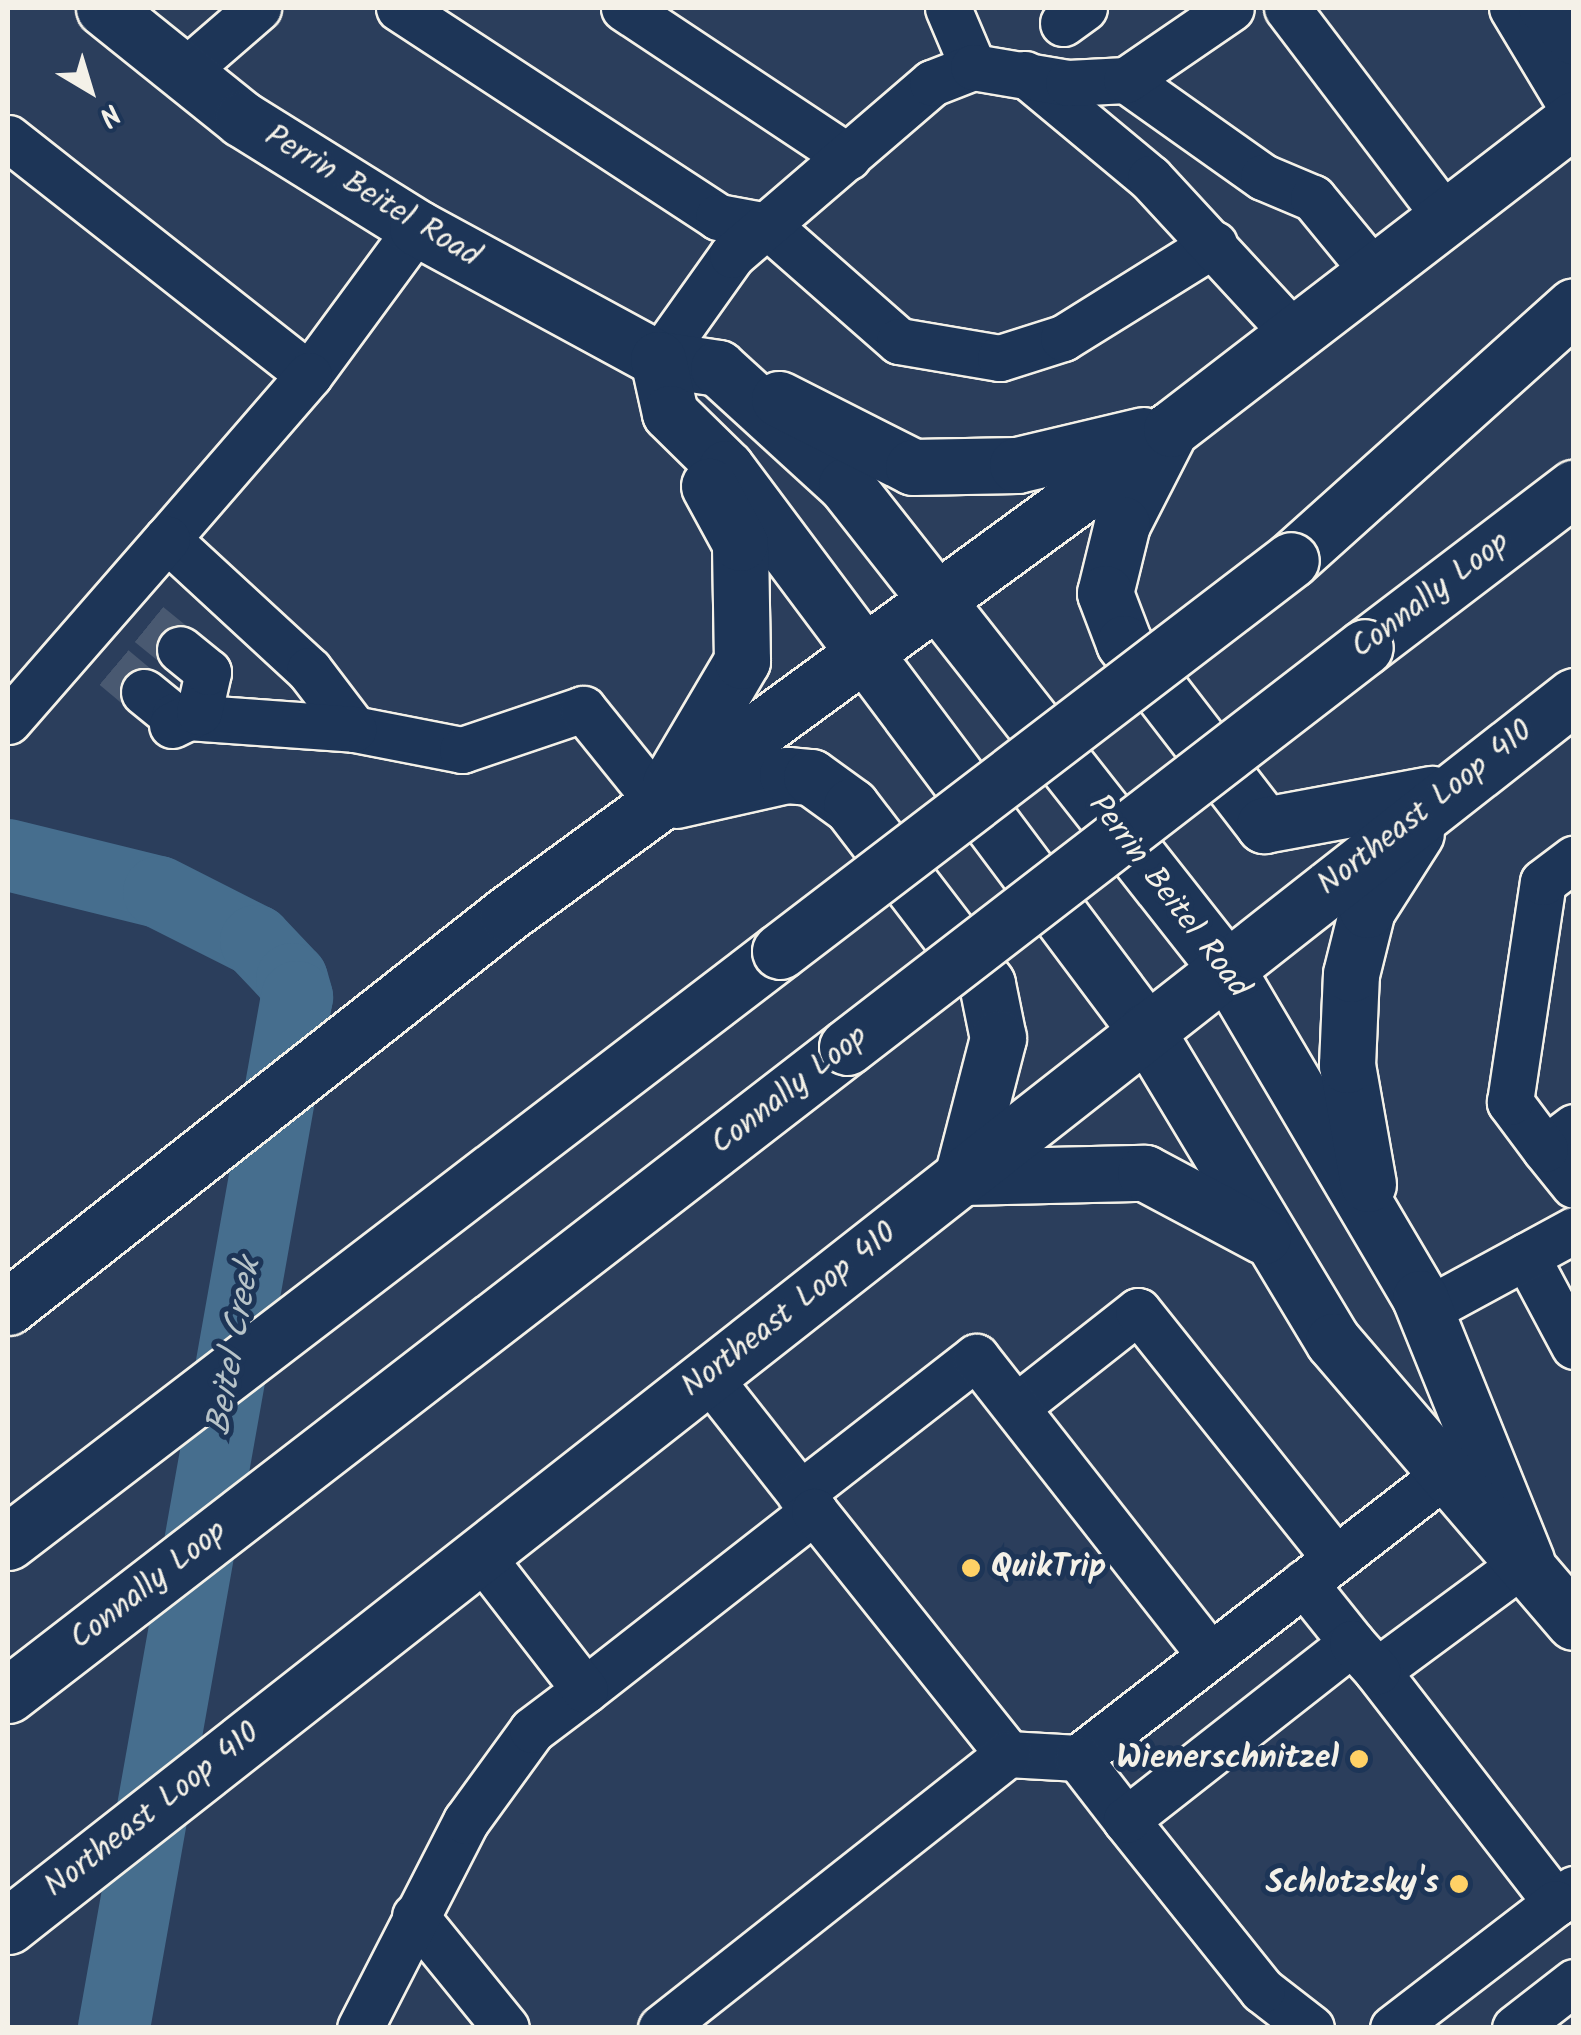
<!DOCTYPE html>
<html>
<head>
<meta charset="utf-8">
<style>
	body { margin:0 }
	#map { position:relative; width:1581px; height:2035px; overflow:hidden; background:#2b3e5c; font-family:Kalam,sans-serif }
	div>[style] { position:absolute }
	.river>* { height:72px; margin:-36px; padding:0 36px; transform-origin:36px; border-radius:36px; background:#466e8e }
	.minor-tunnel>* { height:45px; margin-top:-22.5px; transform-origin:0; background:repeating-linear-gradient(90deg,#495971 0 45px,transparent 0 67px) }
	.roads { filter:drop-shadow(2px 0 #f4f1e8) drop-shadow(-2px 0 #f4f1e8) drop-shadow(0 2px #f4f1e8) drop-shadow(0 -2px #f4f1e8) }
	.minor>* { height:45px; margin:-22.5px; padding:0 22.5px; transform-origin:22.5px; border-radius:22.5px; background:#1d3557 }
	.major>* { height:55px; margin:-27.5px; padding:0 27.5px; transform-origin:27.5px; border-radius:27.5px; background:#1d3557 }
	.highway>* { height:55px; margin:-27.5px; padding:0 27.5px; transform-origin:27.5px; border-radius:27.5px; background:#1d3557 }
	.bridges { filter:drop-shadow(2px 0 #f4f1e8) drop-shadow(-2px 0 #f4f1e8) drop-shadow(0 2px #f4f1e8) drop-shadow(0 -2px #f4f1e8) }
	.highway-bridge>* { height:55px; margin:-27.5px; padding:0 27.5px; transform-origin:27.5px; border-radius:27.5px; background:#1d3557 }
	.dots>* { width:28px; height:28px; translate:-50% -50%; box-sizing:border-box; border:5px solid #1d3557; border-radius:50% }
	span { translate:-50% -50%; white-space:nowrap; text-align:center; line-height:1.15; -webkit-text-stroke:10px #1d3557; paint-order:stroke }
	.street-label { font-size:32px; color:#f4f1e8 }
	.poi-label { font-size:32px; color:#f4f1e8; font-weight:700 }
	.left { translate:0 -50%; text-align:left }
	.right { translate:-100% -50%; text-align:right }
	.water-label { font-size:35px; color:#b7c3c8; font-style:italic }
	.frame { position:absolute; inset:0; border:10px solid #f4f1e8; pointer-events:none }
	.north { position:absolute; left:40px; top:40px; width:100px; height:100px; -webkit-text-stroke:8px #1d3557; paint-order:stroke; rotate:142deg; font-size:28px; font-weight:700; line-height:40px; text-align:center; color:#f4f1e8 }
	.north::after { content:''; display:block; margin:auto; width:35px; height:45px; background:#f4f1e8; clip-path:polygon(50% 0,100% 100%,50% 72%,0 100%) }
</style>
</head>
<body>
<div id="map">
	<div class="river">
		<i style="left:8px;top:855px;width:155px;rotate:13.8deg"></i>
		<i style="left:159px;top:892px;width:109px;rotate:26.8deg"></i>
		<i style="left:256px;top:941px;width:52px;rotate:46.5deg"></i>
		<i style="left:292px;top:979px;width:19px;rotate:74deg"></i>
		<i style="left:297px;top:997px;width:1047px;rotate:100.07deg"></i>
	</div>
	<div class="minor-tunnel">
		<i style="left:149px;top:624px;width:40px;rotate:39deg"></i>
		<i style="left:114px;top:667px;width:39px;rotate:40deg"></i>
	</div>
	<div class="roads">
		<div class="minor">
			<i style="left:399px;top:8px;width:381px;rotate:33.2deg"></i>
			<i style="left:718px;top:217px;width:51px;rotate:10.2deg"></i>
			<i style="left:768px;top:226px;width:174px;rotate:41.3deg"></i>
			<i style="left:899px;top:341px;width:102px;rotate:9.6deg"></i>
			<i style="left:1000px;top:358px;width:66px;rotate:-17.6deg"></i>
			<i style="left:1063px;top:338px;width:178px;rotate:-31.9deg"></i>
			<i style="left:624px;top:8px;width:269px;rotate:33.6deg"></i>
			<i style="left:948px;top:8px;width:64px;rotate:67deg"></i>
			<i style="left:1287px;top:8px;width:261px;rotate:52.8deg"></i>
			<i style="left:1512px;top:8px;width:120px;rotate:59deg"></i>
			<i style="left:1541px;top:8px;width:47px;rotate:45.9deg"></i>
			<i style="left:1063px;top:23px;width:26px;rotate:-36deg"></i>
			<i style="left:184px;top:72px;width:98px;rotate:-40.9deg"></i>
			<i style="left:1025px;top:74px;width:163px;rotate:39.8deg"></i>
			<i style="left:1150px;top:178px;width:211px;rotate:47.3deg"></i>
			<i style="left:1126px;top:80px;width:168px;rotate:35.3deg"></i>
			<i style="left:1263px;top:177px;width:54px;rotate:22.8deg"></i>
			<i style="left:1313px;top:198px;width:94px;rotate:50.6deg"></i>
			<i style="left:8px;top:138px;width:383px;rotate:38.2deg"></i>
			<i style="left:417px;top:228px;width:182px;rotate:126.3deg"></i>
			<i style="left:309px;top:375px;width:217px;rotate:130.9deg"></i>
			<i style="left:167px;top:539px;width:193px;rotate:42.7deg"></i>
			<i style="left:309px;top:670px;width:74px;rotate:52.7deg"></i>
			<i style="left:354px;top:729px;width:110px;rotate:11deg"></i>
			<i style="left:462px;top:750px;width:128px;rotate:-18.7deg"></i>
			<i style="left:583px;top:709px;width:119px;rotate:51.1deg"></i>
			<i style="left:658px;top:359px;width:128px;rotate:-54.6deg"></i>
			<i style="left:732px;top:255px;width:264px;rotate:-40.7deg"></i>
			<i style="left:932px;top:83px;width:44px;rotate:-21.3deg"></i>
			<i style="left:973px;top:67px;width:96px;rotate:9.6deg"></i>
			<i style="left:1068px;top:83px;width:58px;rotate:-3deg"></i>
			<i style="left:1126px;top:80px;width:127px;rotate:-34.4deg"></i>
			<i style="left:144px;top:692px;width:38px;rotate:39deg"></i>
			<i style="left:174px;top:716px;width:180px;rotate:4.1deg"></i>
			<i style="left:8px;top:721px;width:242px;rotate:-48.9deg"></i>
			<i style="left:172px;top:725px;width:30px;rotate:-26deg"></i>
			<i style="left:199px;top:712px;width:41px;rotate:-77.3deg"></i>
			<i style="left:208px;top:672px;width:36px;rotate:-141deg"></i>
			<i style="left:1574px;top:1127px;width:36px;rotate:143deg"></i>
			<i style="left:1545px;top:1149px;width:46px;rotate:51.1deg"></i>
			<i style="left:1545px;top:1149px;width:59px;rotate:-126.7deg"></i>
			<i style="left:1510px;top:1102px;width:222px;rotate:-81.5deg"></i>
			<i style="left:1543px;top:882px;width:39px;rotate:-37deg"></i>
			<i style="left:1526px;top:1256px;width:102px;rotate:61.9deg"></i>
			<i style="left:1425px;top:1311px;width:170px;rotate:-28.5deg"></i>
			<i style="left:707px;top:1375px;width:173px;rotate:51.8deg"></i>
			<i style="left:1016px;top:1407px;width:155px;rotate:-38.2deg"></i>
			<i style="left:1138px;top:1311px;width:317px;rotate:51.4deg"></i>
			<i style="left:800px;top:1494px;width:223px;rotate:-37.9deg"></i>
			<i style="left:976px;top:1357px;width:379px;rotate:51.9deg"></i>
			<i style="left:1526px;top:1561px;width:185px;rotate:143.6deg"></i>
			<i style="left:1377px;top:1671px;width:293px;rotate:52.3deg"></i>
			<i style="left:1556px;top:1903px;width:23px;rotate:-38deg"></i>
			<i style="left:1304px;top:1583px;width:77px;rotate:51.3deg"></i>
			<i style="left:585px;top:1690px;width:291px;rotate:-38deg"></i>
			<i style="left:814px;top:1511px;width:311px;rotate:51.4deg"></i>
			<i style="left:1008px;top:1754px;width:70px;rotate:3.3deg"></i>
			<i style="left:1078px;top:1758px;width:468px;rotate:-37.7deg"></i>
			<i style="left:1078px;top:1758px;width:78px;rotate:52.3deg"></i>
			<i style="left:415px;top:1916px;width:144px;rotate:50.9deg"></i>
			<i style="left:360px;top:2028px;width:233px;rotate:-62.9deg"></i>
			<i style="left:466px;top:1821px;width:112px;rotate:-54deg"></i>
			<i style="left:532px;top:1730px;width:66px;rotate:-37deg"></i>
			<i style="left:585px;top:1690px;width:173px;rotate:-127.7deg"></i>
			<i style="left:661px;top:2028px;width:442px;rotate:-38.3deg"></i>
			<i style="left:1311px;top:2028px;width:62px;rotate:-142.2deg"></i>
			<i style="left:1262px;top:1990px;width:218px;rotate:-128.7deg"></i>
			<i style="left:1126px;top:1820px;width:287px;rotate:-38.1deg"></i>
			<i style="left:1352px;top:1643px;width:38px;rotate:48deg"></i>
			<i style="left:1393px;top:2028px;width:205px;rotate:-37.5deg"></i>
			<i style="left:1515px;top:2028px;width:75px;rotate:-37.9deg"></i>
		</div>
		<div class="major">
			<i style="left:104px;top:8px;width:177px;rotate:38.8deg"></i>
			<i style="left:242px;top:119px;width:206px;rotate:31.9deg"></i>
			<i style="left:417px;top:228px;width:274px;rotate:28.5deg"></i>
			<i style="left:658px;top:359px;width:61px;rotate:8.5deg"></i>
			<i style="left:718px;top:368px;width:173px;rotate:42.4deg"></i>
			<i style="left:846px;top:485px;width:615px;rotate:51.81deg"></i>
			<i style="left:1226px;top:968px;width:383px;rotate:59.5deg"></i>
			<i style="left:1420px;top:1298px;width:284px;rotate:68deg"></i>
			<i style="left:658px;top:359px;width:55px;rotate:77.5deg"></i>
			<i style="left:670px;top:413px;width:78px;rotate:44.5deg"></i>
			<i style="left:726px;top:468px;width:702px;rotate:53.23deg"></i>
			<i style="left:1146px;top:1030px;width:363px;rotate:59deg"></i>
			<i style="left:1333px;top:1341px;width:370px;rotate:49.4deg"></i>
			<i style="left:779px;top:399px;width:150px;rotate:26.9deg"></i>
			<i style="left:913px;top:467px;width:104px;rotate:-1.1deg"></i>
			<i style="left:1017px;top:465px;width:130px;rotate:-13.3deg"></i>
			<i style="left:1167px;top:436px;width:99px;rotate:117.1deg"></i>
			<i style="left:1122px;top:524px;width:71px;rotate:103.8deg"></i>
			<i style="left:1105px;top:593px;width:53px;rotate:69.2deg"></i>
			<i style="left:1124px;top:643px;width:230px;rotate:52.4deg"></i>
			<i style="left:1264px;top:825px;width:171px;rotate:-10.5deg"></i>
			<i style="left:670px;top:783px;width:142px;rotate:-59.5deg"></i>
			<i style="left:742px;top:661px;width:118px;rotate:-91deg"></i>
			<i style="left:740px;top:543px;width:65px;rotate:-118.5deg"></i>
			<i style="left:676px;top:800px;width:114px;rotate:-12.7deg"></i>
			<i style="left:787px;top:775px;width:24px;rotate:5deg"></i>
			<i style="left:811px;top:777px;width:49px;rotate:35.9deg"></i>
			<i style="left:851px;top:806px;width:224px;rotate:52.6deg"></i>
			<i style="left:987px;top:984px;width:55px;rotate:78.5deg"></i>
			<i style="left:998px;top:1038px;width:144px;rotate:104.5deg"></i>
			<i style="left:962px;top:1177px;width:183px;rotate:-1.3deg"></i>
			<i style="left:1145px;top:1173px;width:134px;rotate:28.1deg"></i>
			<i style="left:1368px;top:1184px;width:121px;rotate:-100deg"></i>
			<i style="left:1347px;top:1065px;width:91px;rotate:-87.5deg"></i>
			<i style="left:1351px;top:974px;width:66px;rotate:-76deg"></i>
			<i style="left:1367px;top:910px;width:91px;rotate:-57.5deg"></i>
			<i style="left:8px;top:1307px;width:635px;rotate:-38.22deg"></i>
			<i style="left:507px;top:914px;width:822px;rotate:-36.15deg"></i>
			<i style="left:1171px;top:429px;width:508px;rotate:-37.57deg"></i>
			<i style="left:8px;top:1926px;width:1991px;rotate:-38.15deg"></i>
		</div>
		<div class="highway">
			<i style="left:1291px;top:560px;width:380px;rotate:-41.9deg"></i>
			<i style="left:1365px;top:647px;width:263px;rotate:-37.3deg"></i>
			<i style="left:8px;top:1542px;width:972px;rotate:-37.44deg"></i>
			<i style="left:8px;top:1695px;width:1060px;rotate:-37.68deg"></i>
		</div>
	</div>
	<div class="bridges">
		<div class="highway-bridge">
			<i style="left:780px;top:951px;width:643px;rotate:-37.42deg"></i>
			<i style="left:847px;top:1047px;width:654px;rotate:-37.68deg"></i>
		</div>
	</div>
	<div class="dots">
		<i style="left:971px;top:1568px;background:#ffd166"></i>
		<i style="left:1359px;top:1759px;background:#ffd166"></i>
		<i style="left:1459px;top:1884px;background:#ffd166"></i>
	</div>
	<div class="street-label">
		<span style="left:372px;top:197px;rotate:31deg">Perrin Beitel Road</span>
		<span style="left:1431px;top:596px;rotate:-37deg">Connally Loop</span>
		<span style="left:1426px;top:809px;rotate:-38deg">Northeast Loop 410</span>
		<span style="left:1168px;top:897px;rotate:53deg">Perrin Beitel Road</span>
		<span style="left:790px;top:1091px;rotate:-38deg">Connally Loop</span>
		<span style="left:790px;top:1311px;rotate:-38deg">Northeast Loop 410</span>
		<span style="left:149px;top:1586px;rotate:-38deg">Connally Loop</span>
		<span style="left:153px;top:1811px;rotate:-38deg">Northeast Loop 410</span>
	</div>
	<div class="poi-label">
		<span class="left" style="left:991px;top:1568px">QuikTrip</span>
		<span class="right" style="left:1339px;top:1759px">Wienerschnitzel</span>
		<span class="right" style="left:1439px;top:1884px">Schlotzsky's</span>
	</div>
	<div class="water-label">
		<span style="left:235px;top:1347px;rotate:-80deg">Beitel Creek</span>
	</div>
	<div class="frame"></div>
	<div class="north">N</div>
</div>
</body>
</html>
